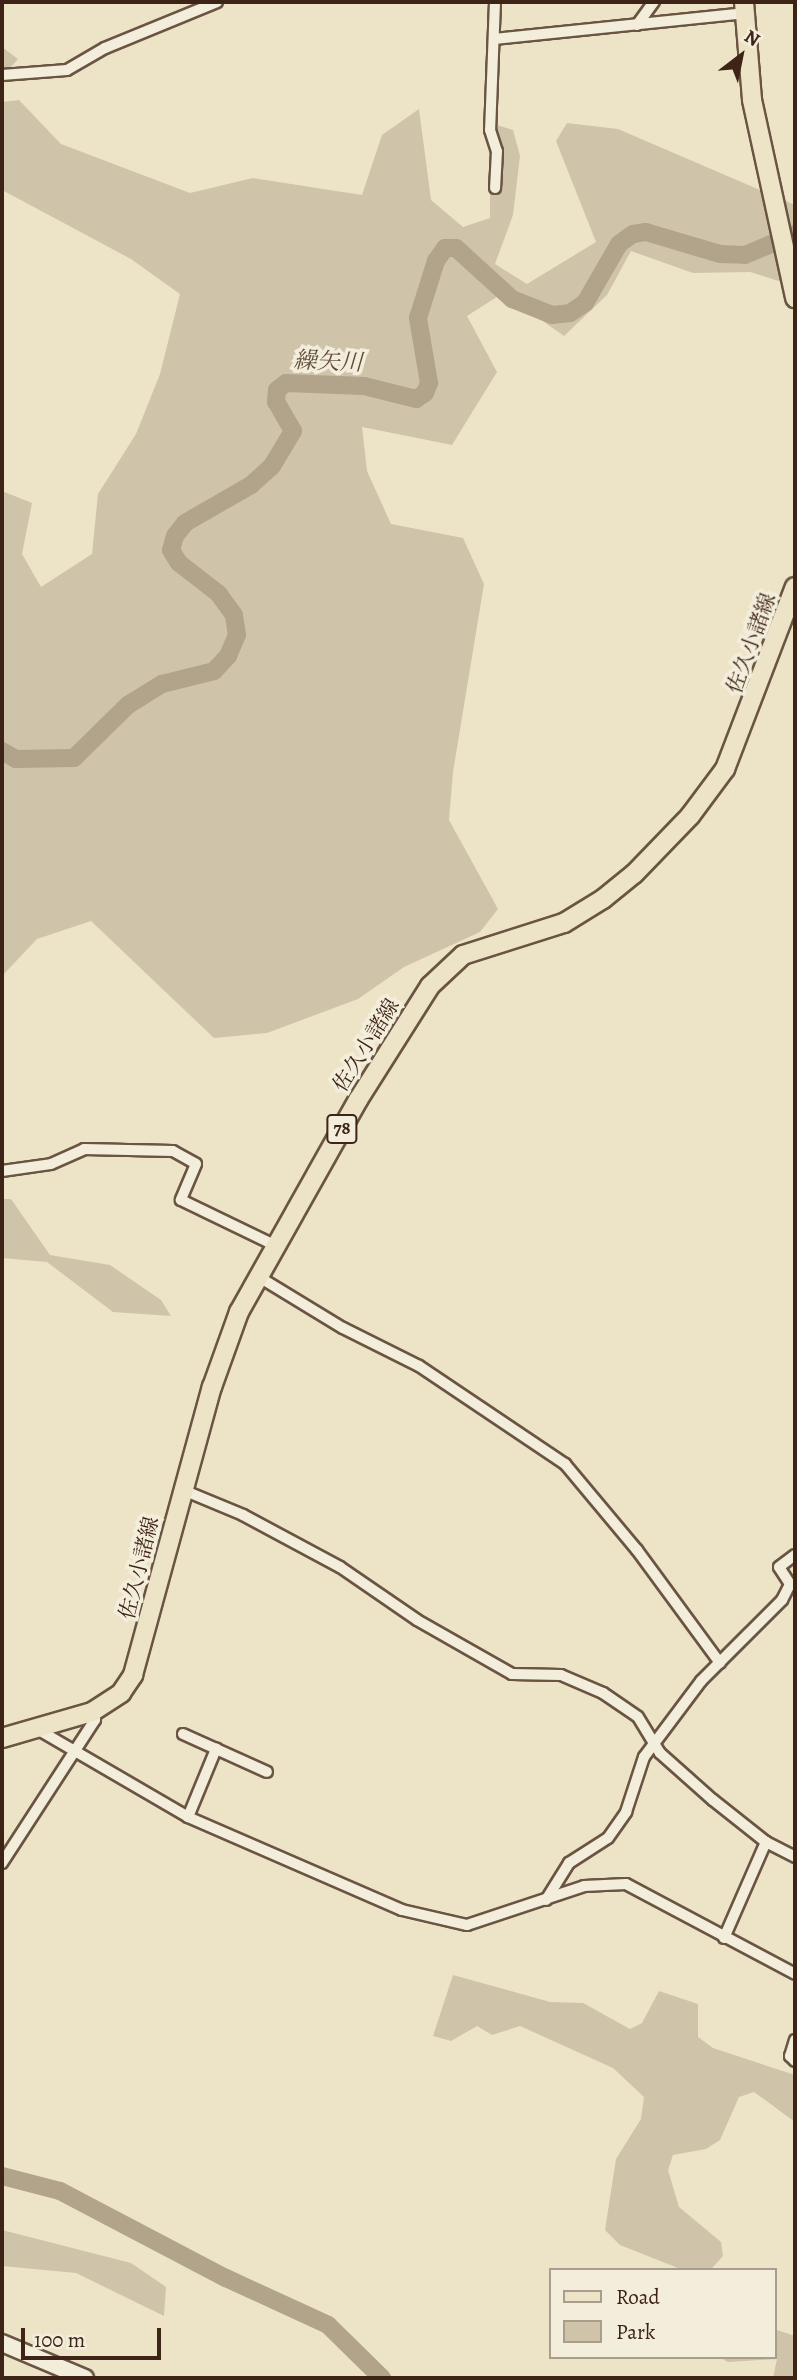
<!DOCTYPE html>
<html>
<head>
<meta charset="utf-8">
<style>
	body { margin:0 }
	#map { position:relative; width:797px; height:2380px; overflow:hidden; background:#ede4c8; font-family:Alegreya,"Noto Serif JP",serif }
	div>[style] { position:absolute }
	.green>* { inset:0; background:#cfc3aa }
	.river>* { height:18px; margin:-9px; padding:0 9px; transform-origin:9px; border-radius:9px; background:#b2a38b }
	.roads { filter:drop-shadow(2px 0 #6a5442) drop-shadow(-2px 0 #6a5442) drop-shadow(0 2px #6a5442) drop-shadow(0 -2px #6a5442) }
	.minor>* { height:10px; margin:-5px; padding:0 5px; transform-origin:5px; border-radius:5px; background:#f3eddb }
	.secondary>* { height:16px; margin:-8px; padding:0 8px; transform-origin:8px; border-radius:8px; background:#f3eddb }
	.primary>* { height:18px; margin:-9px; padding:0 9px; transform-origin:9px; border-radius:9px; background:#ede4c8 }
	span { translate:-50% -50%; white-space:nowrap; text-align:center; line-height:1.15; -webkit-text-stroke:7px #f3eddb; paint-order:stroke }
	.shield-label span { padding:2px 5px; background:#f3eddb; border:2px solid; border-radius:5px; -webkit-text-stroke-width:0 }
	.shield-label { font-size:19px; color:#3e2416; font-weight:700 }
	.street-label { font-size:21px; color:#3e2416 }
	.water-label { font-size:23px; color:#614a39; font-style:italic }
	.frame { position:absolute; inset:0; border:4px solid #3e2416; pointer-events:none }
	.legend { position:absolute; left:549px; top:2268px; width:228px; height:91px; box-sizing:border-box; background:#f3eddb; border:2px solid #ab9d8c; margin:0; padding:9px 12px; list-style:none; font-size:21px; color:#3e2416 }
	.legend li { display:flex; align-items:center; gap:14px; height:35px }
	.legend b { width:35px; border:2px solid #ab9d8c }
	.north { position:absolute; left:706px; top:21px; width:70px; height:70px; -webkit-text-stroke:5px #f3eddb; paint-order:stroke; rotate:32deg; font-size:19px; font-weight:700; line-height:28px; text-align:center; color:#3e2416 }
	.north::after { content:''; display:block; margin:auto; width:24px; height:32px; background:#3e2416; clip-path:polygon(50% 0,100% 100%,50% 72%,0 100%) }
	.scale { position:absolute; left:21px; top:2328px; width:140px; height:32px; box-sizing:border-box; border:4px solid #3e2416; border-top:0; padding-left:9px; font-size:21px; line-height:24px; white-space:nowrap; color:#3e2416; -webkit-text-stroke:5px #f3eddb; paint-order:stroke }
</style>
</head>
<body>
<div id="map">
	<div class="green">
		<i style="clip-path:polygon(2px 47px,18px 59px,2px 77px)"></i>
		<i style="clip-path:polygon(19px 100px,61px 144px,190px 193px,253px 178px,362px 195px,382px 135px,419px 109px,431px 200px,463px 227px,490px 218px,490px 123px,513px 130px,520px 156px,513px 215px,495px 264px,527px 284px,596px 242px,556px 141px,567px 123px,618px 129px,795px 205px,795px 286px,750px 272px,693px 273px,631px 251px,607px 295px,564px 336px,503px 293px,467px 316px,497px 372px,452px 445px,362px 427px,367px 471px,391px 524px,463px 538px,484px 584px,453px 772px,449px 820px,498px 909px,480px 932px,404px 967px,358px 999px,267px 1033px,214px 1038px,91px 921px,37px 939px,2px 976px,2px 491px,32px 503px,22px 554px,41px 587px,92px 554px,98px 494px,136px 434px,160px 374px,180px 294px,131px 259px,2px 190px,2px 102px)"></i>
		<i style="clip-path:polygon(2px 1199px,11px 1199px,50px 1255px,110px 1265px,161px 1300px,171px 1316px,113px 1312px,47px 1262px,2px 1258px)"></i>
		<i style="clip-path:polygon(453px 1975px,550px 2002px,583px 2003px,630px 2029px,642px 2023px,659px 1991px,698px 2004px,698px 2037px,713px 2048px,795px 2075px,795px 2122px,754px 2092px,739px 2097px,720px 2140px,706px 2149px,673px 2155px,668px 2170px,679px 2207px,721px 2242px,723px 2256px,712px 2268px,678px 2268px,620px 2245px,605px 2230px,616px 2159px,641px 2119px,644px 2097px,613px 2068px,520px 2026px,492px 2035px,477px 2026px,451px 2041px,433px 2036px)"></i>
		<i style="clip-path:polygon(2px 2230px,131px 2263px,166px 2287px,164px 2316px,76px 2273px,2px 2266px)"></i>
		<i style="clip-path:polygon(774px 2329px,795px 2336px,793px 2378px,773px 2378px,777px 2359px,728px 2362px,719px 2357px,774px 2357px)"></i>
	</div>
	<div class="river">
		<i style="left:2px;top:751px;width:16px;rotate:30deg"></i>
		<i style="left:16px;top:759px;width:58px;rotate:-1deg"></i>
		<i style="left:74px;top:758px;width:76px;rotate:-44.5deg"></i>
		<i style="left:128px;top:705px;width:40px;rotate:-32deg"></i>
		<i style="left:162px;top:684px;width:54px;rotate:-14deg"></i>
		<i style="left:214px;top:671px;width:21px;rotate:-47deg"></i>
		<i style="left:228px;top:656px;width:23px;rotate:-67deg"></i>
		<i style="left:237px;top:635px;width:20px;rotate:-99deg"></i>
		<i style="left:234px;top:615px;width:26px;rotate:-126deg"></i>
		<i style="left:219px;top:594px;width:51px;rotate:-142.2deg"></i>
		<i style="left:179px;top:563px;width:15px;rotate:-122deg"></i>
		<i style="left:171px;top:550px;width:15px;rotate:-74deg"></i>
		<i style="left:175px;top:536px;width:16px;rotate:-52deg"></i>
		<i style="left:185px;top:523px;width:76px;rotate:-29.9deg"></i>
		<i style="left:251px;top:485px;width:28px;rotate:-42deg"></i>
		<i style="left:272px;top:466px;width:41px;rotate:-59deg"></i>
		<i style="left:293px;top:431px;width:34px;rotate:-120deg"></i>
		<i style="left:276px;top:402px;width:12px;rotate:-85deg"></i>
		<i style="left:277px;top:390px;width:11px;rotate:-38deg"></i>
		<i style="left:286px;top:383px;width:78px;rotate:2.2deg"></i>
		<i style="left:364px;top:386px;width:54px;rotate:14deg"></i>
		<i style="left:416px;top:399px;width:11px;rotate:-34deg"></i>
		<i style="left:425px;top:393px;width:11px;rotate:-68deg"></i>
		<i style="left:429px;top:383px;width:66px;rotate:-99.6deg"></i>
		<i style="left:418px;top:318px;width:60px;rotate:-72.5deg"></i>
		<i style="left:436px;top:261px;width:16px;rotate:-55deg"></i>
		<i style="left:445px;top:248px;width:11px"></i>
		<i style="left:456px;top:248px;width:76px;rotate:42.3deg"></i>
		<i style="left:512px;top:299px;width:43px;rotate:21.8deg"></i>
		<i style="left:552px;top:315px;width:18px;rotate:-6deg"></i>
		<i style="left:570px;top:313px;width:18px;rotate:-34deg"></i>
		<i style="left:585px;top:303px;width:68px;rotate:-60deg"></i>
		<i style="left:619px;top:244px;width:17px;rotate:-36deg"></i>
		<i style="left:633px;top:234px;width:13px;rotate:-9deg"></i>
		<i style="left:646px;top:232px;width:77px;rotate:16.6deg"></i>
		<i style="left:720px;top:254px;width:25px;rotate:2deg"></i>
		<i style="left:745px;top:255px;width:54px;rotate:-22.8deg"></i>
		<i style="left:2px;top:2176px;width:60px;rotate:14.5deg"></i>
		<i style="left:60px;top:2191px;width:187px;rotate:27.7deg"></i>
		<i style="left:226px;top:2278px;width:112px;rotate:24.7deg"></i>
		<i style="left:328px;top:2325px;width:76px;rotate:44.5deg"></i>
	</div>
	<div class="roads">
		<div class="minor">
			<i style="left:495px;top:2px;width:128px;rotate:92.2deg"></i>
			<i style="left:490px;top:130px;width:22px;rotate:72deg"></i>
			<i style="left:497px;top:151px;width:37px;rotate:93deg"></i>
			<i style="left:637px;top:25px;width:29px;rotate:-54deg"></i>
			<i style="left:494px;top:39px;width:251px;rotate:-5.9deg"></i>
			<i style="left:2px;top:75px;width:65px;rotate:-4.4deg"></i>
			<i style="left:67px;top:70px;width:44px;rotate:-30.1deg"></i>
			<i style="left:105px;top:48px;width:121px;rotate:-22.3deg"></i>
			<i style="left:2px;top:1171px;width:49px;rotate:-8.1deg"></i>
			<i style="left:51px;top:1164px;width:36px;rotate:-24deg"></i>
			<i style="left:84px;top:1149px;width:89px;rotate:1.3deg"></i>
			<i style="left:173px;top:1151px;width:26px;rotate:29deg"></i>
			<i style="left:196px;top:1164px;width:39px;rotate:113deg"></i>
			<i style="left:181px;top:1200px;width:106px;rotate:25.8deg"></i>
			<i style="left:259px;top:1277px;width:98px;rotate:31.3deg"></i>
			<i style="left:343px;top:1328px;width:85px;rotate:26.6deg"></i>
			<i style="left:419px;top:1366px;width:176px;rotate:33.9deg"></i>
			<i style="left:565px;top:1464px;width:112px;rotate:50.1deg"></i>
			<i style="left:637px;top:1550px;width:140px;rotate:53.7deg"></i>
			<i style="left:183px;top:1490px;width:65px;rotate:22.6deg"></i>
			<i style="left:243px;top:1515px;width:110px;rotate:28.2deg"></i>
			<i style="left:340px;top:1567px;width:93px;rotate:34.5deg"></i>
			<i style="left:417px;top:1620px;width:109px;rotate:29.6deg"></i>
			<i style="left:512px;top:1674px;width:49px;rotate:1.2deg"></i>
			<i style="left:561px;top:1675px;width:46px;rotate:23.2deg"></i>
			<i style="left:603px;top:1693px;width:42px;rotate:34.4deg"></i>
			<i style="left:638px;top:1717px;width:42px;rotate:58.6deg"></i>
			<i style="left:660px;top:1753px;width:71px;rotate:41.6deg"></i>
			<i style="left:713px;top:1800px;width:68px;rotate:38.4deg"></i>
			<i style="left:766px;top:1842px;width:33px;rotate:27deg"></i>
			<i style="left:37px;top:1729px;width:175px;rotate:30.2deg"></i>
			<i style="left:188px;top:1817px;width:233px;rotate:23.5deg"></i>
			<i style="left:402px;top:1910px;width:67px;rotate:13deg"></i>
			<i style="left:467px;top:1925px;width:123px;rotate:-18.4deg"></i>
			<i style="left:584px;top:1886px;width:42px;rotate:-2.7deg"></i>
			<i style="left:626px;top:1884px;width:191px;rotate:28deg"></i>
			<i style="left:183px;top:1734px;width:92px;rotate:24.3deg"></i>
			<i style="left:188px;top:1817px;width:74px;rotate:-67.6deg"></i>
			<i style="left:2px;top:1863px;width:171px;rotate:-57deg"></i>
			<i style="left:95px;top:1720px;width:9px;rotate:-111deg"></i>
			<i style="left:546px;top:1900px;width:44px;rotate:-58.1deg"></i>
			<i style="left:569px;top:1863px;width:46px;rotate:-32.7deg"></i>
			<i style="left:608px;top:1838px;width:32px;rotate:-55deg"></i>
			<i style="left:626px;top:1812px;width:58px;rotate:-71.9deg"></i>
			<i style="left:644px;top:1757px;width:95px;rotate:-53.1deg"></i>
			<i style="left:701px;top:1681px;width:115px;rotate:-45deg"></i>
			<i style="left:782px;top:1600px;width:18px;rotate:-63deg"></i>
			<i style="left:790px;top:1584px;width:20px;rotate:-123deg"></i>
			<i style="left:779px;top:1567px;width:20px;rotate:-37deg"></i>
			<i style="left:724px;top:1938px;width:105px;rotate:-66.4deg"></i>
			<i style="left:795px;top:2040px;width:17px;rotate:107deg"></i>
			<i style="left:790px;top:2056px;width:7px;rotate:45deg"></i>
		</div>
		<div class="secondary">
			<i style="left:2px;top:2343px;width:90px;rotate:22.9deg"></i>
		</div>
		<div class="primary">
			<i style="left:744px;top:2px;width:98px;rotate:85.3deg"></i>
			<i style="left:752px;top:100px;width:203px;rotate:77.7deg"></i>
			<i style="left:2px;top:1738px;width:94px;rotate:-16.1deg"></i>
			<i style="left:92px;top:1712px;width:35px;rotate:-33deg"></i>
			<i style="left:121px;top:1693px;width:22px;rotate:-56deg"></i>
			<i style="left:133px;top:1675px;width:299px;rotate:-74.7deg"></i>
			<i style="left:212px;top:1387px;width:80px;rotate:-70.2deg"></i>
			<i style="left:239px;top:1312px;width:243px;rotate:-60.7deg"></i>
			<i style="left:358px;top:1100px;width:135px;rotate:-57.7deg"></i>
			<i style="left:430px;top:986px;width:45px;rotate:-43.2deg"></i>
			<i style="left:463px;top:955px;width:106px;rotate:-17.6deg"></i>
			<i style="left:564px;top:923px;width:46px;rotate:-31.6deg"></i>
			<i style="left:603px;top:899px;width:40px;rotate:-39deg"></i>
			<i style="left:634px;top:874px;width:81px;rotate:-46deg"></i>
			<i style="left:690px;top:816px;width:59px;rotate:-53.3deg"></i>
			<i style="left:725px;top:769px;width:195px;rotate:-69deg"></i>
		</div>
	</div>
	<div class="shield-label">
		<span style="left:342px;top:1129px">78</span>
	</div>
	<div class="street-label">
		<span style="left:751px;top:643px;rotate:-70deg">佐久小諸線</span>
		<span style="left:366px;top:1045px;rotate:-58deg">佐久小諸線</span>
		<span style="left:139px;top:1568px;rotate:-76deg">佐久小諸線</span>
	</div>
	<div class="water-label">
		<span style="left:328px;top:362px;rotate:2deg">繰矢川</span>
	</div>
	<div class="frame"></div>
	<ul class="legend">
	<li><b style="height:9px;background:#ede4c8"></b>Road</li>
	<li><b style="height:19px;background:#cfc3aa"></b>Park</li>
	</ul>
	<div class="north">N</div>
	<div class="scale">100 m</div>
</div>
</body>
</html>
